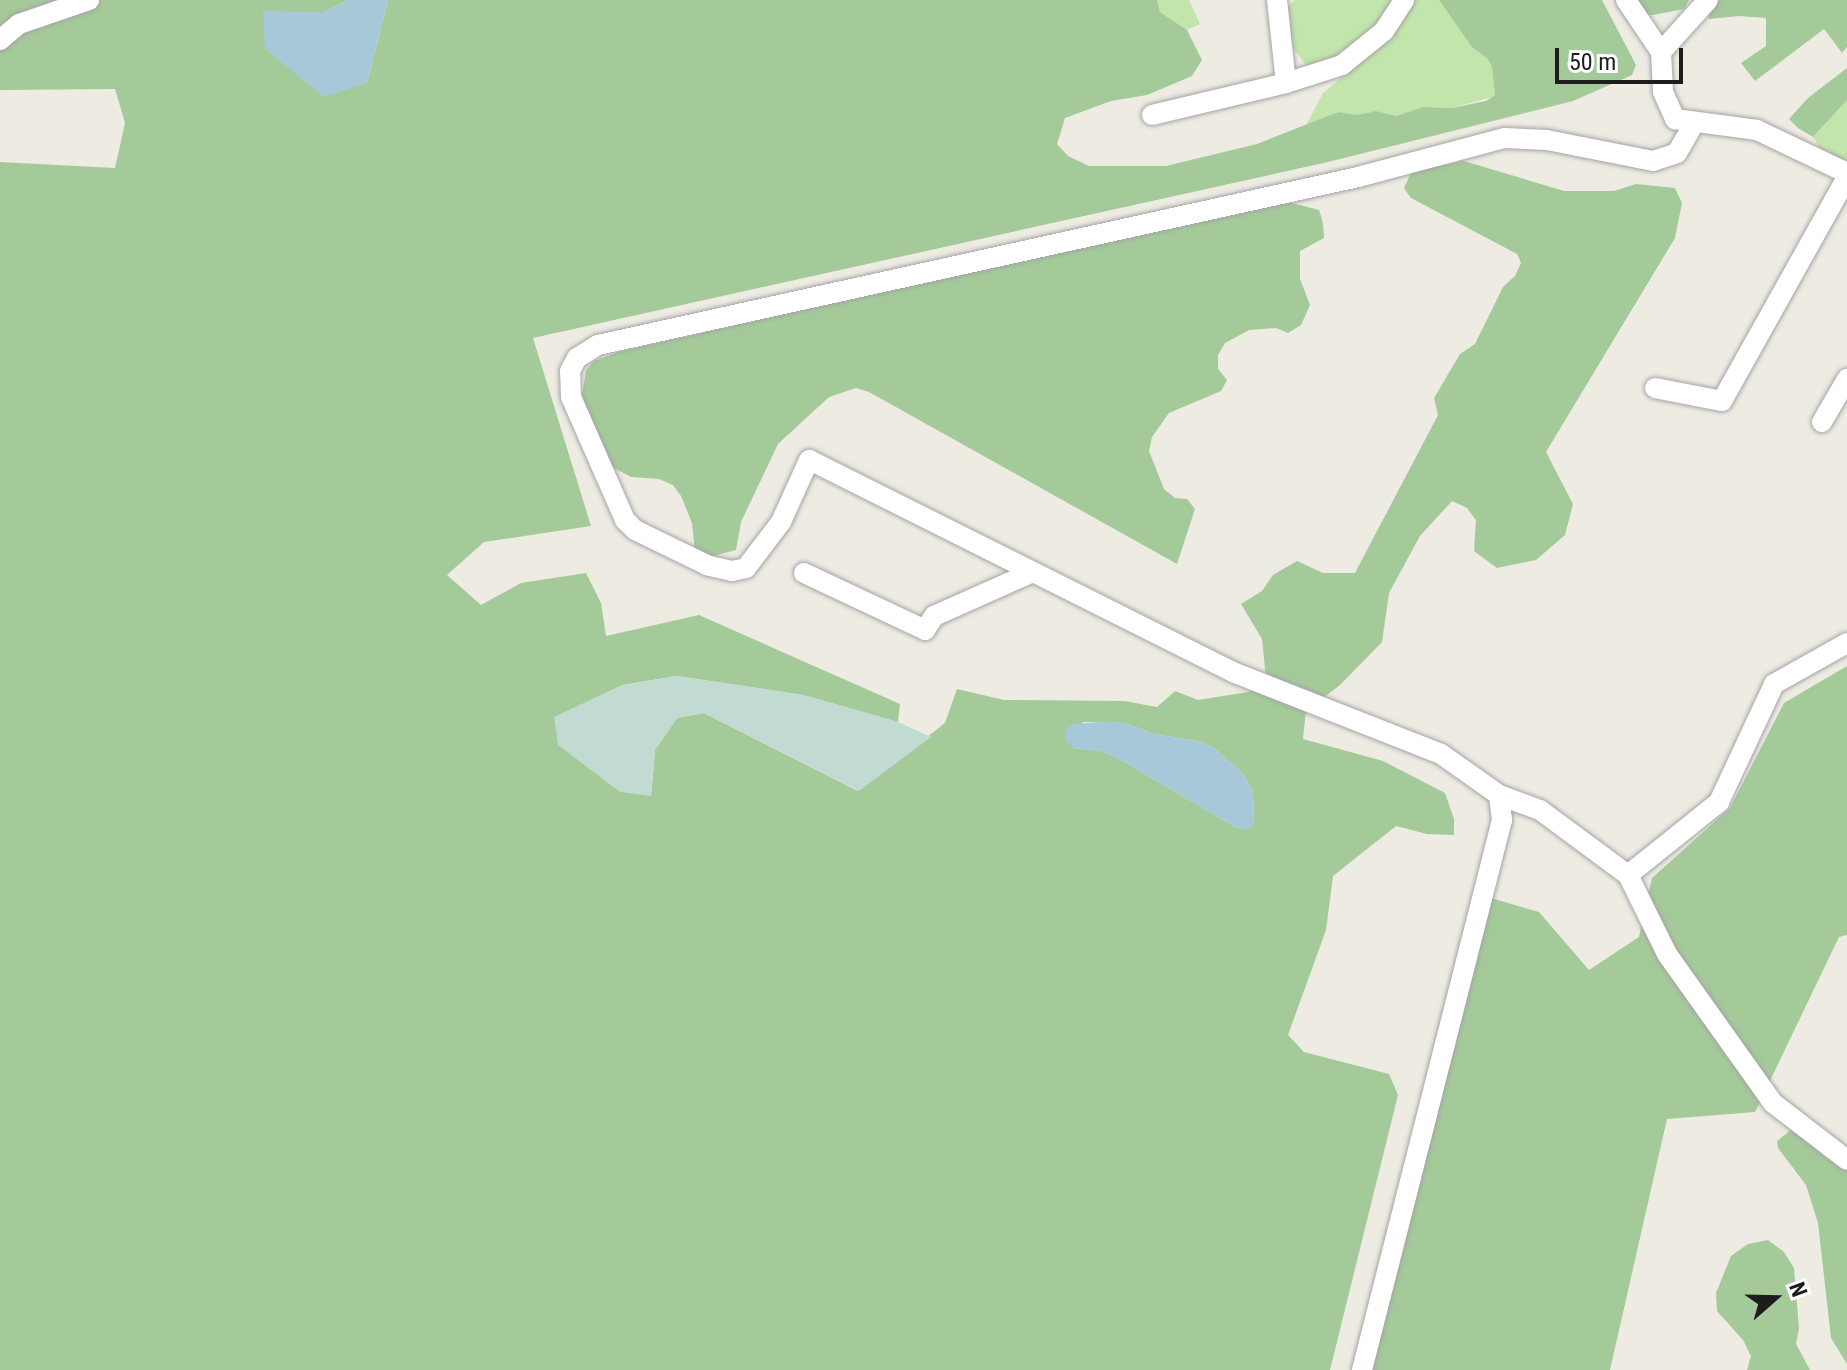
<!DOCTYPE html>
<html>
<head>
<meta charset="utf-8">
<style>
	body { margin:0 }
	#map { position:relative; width:1847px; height:1370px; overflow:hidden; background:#eeebe3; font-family:"Roboto Condensed",sans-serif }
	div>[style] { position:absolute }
	.grass>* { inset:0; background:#c2e5ac }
	.forest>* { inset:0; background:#a4ca9a }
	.wetland>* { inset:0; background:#c1dbd2 }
	.water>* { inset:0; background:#a6c8d9 }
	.roads { filter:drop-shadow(0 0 2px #a4a4a4) drop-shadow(0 0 2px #a4a4a4) }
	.minor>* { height:20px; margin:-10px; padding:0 10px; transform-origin:10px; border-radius:10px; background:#fff }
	span { translate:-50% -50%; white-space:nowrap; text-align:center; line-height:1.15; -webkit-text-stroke:7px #fff; paint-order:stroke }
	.north { position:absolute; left:1735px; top:1258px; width:80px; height:80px; -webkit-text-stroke:6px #fff; paint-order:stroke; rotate:70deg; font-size:22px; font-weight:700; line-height:32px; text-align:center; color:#1d1d1d }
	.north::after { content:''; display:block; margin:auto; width:28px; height:36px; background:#1d1d1d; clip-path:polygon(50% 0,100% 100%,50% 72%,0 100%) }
	.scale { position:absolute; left:1555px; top:48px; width:128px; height:36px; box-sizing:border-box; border:4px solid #1d1d1d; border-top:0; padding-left:10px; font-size:24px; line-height:28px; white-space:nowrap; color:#1d1d1d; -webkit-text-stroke:6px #fff; paint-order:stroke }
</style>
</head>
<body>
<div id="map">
	<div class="grass">
		<i style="clip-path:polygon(1157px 0,1189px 0,1200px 24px,1187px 30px,1160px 12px)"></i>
		<i style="clip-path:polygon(1295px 0,1398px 0,1375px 32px,1320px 68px,1306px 65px,1287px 40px,1285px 10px)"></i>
		<i style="clip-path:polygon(1411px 0,1439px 0,1480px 53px,1487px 58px,1492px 67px,1495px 96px,1452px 108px,1423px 107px,1396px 116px,1376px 111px,1357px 115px,1337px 112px,1305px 127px,1323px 93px,1355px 66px)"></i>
		<i style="clip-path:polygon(1847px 100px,1847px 164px,1820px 148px,1813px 137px)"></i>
	</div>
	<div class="forest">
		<i style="clip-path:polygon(evenodd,0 0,348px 0,325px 12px,263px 12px,367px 83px,388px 0,1157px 0,1160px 12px,1187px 30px,1202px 60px,1192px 76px,1147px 95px,1111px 101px,1065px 118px,1057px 144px,1068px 156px,1089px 166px,1166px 166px,1257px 144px,1338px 112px,1357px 115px,1376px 111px,1396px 116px,1423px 107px,1452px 108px,1486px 101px,1495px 95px,1492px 67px,1487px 58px,1472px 47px,1439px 0,1602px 0,1636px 65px,1632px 75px,1573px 101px,1328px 162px,533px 338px,591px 526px,484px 542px,447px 575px,481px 605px,521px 583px,586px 573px,601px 603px,606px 636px,699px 615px,900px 704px,898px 722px,803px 695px,677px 676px,622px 685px,651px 796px,655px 750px,677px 718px,704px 713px,858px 791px,945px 723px,957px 689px,1004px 700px,1125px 701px,1157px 707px,1175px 691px,1198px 700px,1267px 689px,1262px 639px,1241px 604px,1262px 591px,1273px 575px,1297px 561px,1323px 573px,1355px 573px,1438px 415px,1434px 398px,1460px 354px,1475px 344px,1503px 287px,1515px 276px,1521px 263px,1517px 254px,1411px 198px,1404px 188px,1412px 171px,1464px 161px,1564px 191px,1614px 191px,1636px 184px,1675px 188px,1682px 203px,1675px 238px,1546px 452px,1573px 504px,1565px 535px,1536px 560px,1497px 568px,1474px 551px,1476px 520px,1467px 508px,1452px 501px,1420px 536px,1389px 593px,1382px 642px,1340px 685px,1306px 711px,1303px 739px,1383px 761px,1445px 793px,1454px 819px,1454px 835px,1427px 834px,1396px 826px,1333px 876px,1326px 930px,1288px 1035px,1304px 1052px,1389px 1074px,1398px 1095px,1330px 1370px,0 1370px,0 162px,115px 168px,125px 123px,115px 89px,0 90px,0 0,1083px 722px,1125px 723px,1154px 734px,1202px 742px,1214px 748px,1244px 775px,1253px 793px,1254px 824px,1237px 828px,1123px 761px,1102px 751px,1073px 748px,1083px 722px)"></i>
		<i style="clip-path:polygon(1635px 0,1689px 0,1684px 9px,1653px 15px,1644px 14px)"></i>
		<i style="clip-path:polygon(1719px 0,1847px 0,1847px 47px,1842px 53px,1824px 29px,1755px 81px,1741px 63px,1766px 46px,1766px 18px,1739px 16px,1709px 19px,1708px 12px)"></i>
		<i style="clip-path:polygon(1847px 68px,1847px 100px,1813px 137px,1798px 128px,1789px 119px,1808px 98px)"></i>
		<i style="clip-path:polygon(1280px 200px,1319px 210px,1323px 223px,1324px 238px,1300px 251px,1300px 279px,1310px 305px,1301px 325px,1288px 333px,1276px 328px,1249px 330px,1225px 343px,1218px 355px,1218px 369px,1227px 380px,1221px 391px,1169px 413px,1152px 437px,1149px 451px,1164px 489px,1175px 498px,1187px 499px,1195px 509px,1177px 564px,869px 392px,856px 388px,829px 397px,778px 444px,741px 522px,736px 550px,709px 557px,695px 552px,692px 523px,681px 496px,673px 485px,659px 479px,631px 477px,606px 464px,590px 427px,582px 395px,586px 370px,594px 361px,618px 352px)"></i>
		<i style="clip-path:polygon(1847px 666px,1847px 935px,1839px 937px,1755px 1112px,1667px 1119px,1610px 1370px,1371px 1370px,1491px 898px,1539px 912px,1589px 970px,1639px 937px,1652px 878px,1730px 808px,1784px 703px)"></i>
		<i style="clip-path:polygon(1791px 1130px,1847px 1168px,1847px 1364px,1831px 1338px,1818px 1223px,1806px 1185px,1778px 1148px,1777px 1141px)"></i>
		<i style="clip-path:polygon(1768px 1240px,1784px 1252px,1794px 1268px,1799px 1328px,1796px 1344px,1810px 1370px,1747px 1370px,1751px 1356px,1743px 1340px,1717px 1311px,1716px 1293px,1731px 1256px,1748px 1244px)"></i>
	</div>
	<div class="wetland">
		<i style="clip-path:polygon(677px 676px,803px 695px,898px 722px,931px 737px,859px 791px,704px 713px,677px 718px,655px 750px,651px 796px,620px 792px,558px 745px,554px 717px,622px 685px)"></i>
	</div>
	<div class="water">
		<i style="clip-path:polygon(348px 0,388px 0,367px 83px,324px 97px,265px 49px,263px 11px,325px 12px)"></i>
		<i style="clip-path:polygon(1103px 722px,1125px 723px,1154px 734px,1202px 742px,1214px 748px,1244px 775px,1253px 793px,1254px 824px,1247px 830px,1237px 828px,1123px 761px,1101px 751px,1073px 748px,1065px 740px,1066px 729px,1074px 724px)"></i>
	</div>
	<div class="roads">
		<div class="minor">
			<i style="left:1277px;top:0;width:83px;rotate:83.8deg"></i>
			<i style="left:1286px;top:83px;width:59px;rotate:-17.8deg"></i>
			<i style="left:1342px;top:65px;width:54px;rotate:-39deg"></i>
			<i style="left:1384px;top:31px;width:37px;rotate:-57deg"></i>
			<i style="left:1626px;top:0;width:63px;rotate:56.1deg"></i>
			<i style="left:1661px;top:52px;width:40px;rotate:87.1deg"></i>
			<i style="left:1663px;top:92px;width:30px;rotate:66deg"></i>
			<i style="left:1675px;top:119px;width:83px;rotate:7.6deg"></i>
			<i style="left:1757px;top:130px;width:100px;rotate:25.5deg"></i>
			<i style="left:0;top:40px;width:25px;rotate:-40deg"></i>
			<i style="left:19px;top:24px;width:74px;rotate:-18.9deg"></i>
			<i style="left:1661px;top:52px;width:70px;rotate:-47.9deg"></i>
			<i style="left:1152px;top:115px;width:138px;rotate:-13.4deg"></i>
			<i style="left:1655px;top:388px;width:68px;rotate:11deg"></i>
			<i style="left:1722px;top:401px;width:257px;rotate:-60.8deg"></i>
			<i style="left:1822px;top:422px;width:50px;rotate:-59.8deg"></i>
			<i style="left:804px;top:573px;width:134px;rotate:25.2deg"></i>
			<i style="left:925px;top:630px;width:17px;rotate:-57deg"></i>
			<i style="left:934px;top:616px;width:108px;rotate:-24deg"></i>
			<i style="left:1499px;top:795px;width:44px;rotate:20.1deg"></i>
			<i style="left:1540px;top:810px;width:109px;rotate:36.5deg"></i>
			<i style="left:1628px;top:875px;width:117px;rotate:-38.7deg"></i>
			<i style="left:1719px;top:802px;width:130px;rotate:-65deg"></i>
			<i style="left:1774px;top:684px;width:84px;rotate:-29.3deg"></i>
			<i style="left:1628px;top:875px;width:88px;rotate:63.7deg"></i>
			<i style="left:1667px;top:954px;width:183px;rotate:54.6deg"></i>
			<i style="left:1773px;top:1103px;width:93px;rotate:37.6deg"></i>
			<i style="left:1362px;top:1370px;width:568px;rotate:-75.72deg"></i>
			<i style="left:1502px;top:820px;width:25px;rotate:-97deg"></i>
			<i style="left:1499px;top:795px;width:71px;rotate:-144.7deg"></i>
			<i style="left:1441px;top:754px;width:221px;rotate:-158.5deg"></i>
			<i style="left:1235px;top:673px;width:476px;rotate:-153.4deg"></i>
			<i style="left:809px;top:460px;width:68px;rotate:114.3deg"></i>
			<i style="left:781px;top:522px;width:58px;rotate:127.3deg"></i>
			<i style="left:746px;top:568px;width:14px;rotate:168deg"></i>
			<i style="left:732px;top:571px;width:26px;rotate:-167deg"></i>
			<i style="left:707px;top:565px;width:80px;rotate:-154.1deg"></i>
			<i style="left:635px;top:530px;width:14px;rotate:-135deg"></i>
			<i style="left:625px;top:520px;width:134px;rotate:-113.7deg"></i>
			<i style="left:571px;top:397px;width:26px;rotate:-92deg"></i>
			<i style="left:570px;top:371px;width:15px;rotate:-62deg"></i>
			<i style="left:577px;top:358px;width:25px;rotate:-32deg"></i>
			<i style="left:598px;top:345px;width:778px;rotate:-12.46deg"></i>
			<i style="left:1358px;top:177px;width:152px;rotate:-14.9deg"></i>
			<i style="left:1505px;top:138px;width:42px;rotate:2.7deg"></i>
			<i style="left:1547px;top:140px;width:108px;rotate:11.2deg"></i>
			<i style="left:1653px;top:161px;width:25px;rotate:-18deg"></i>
			<i style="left:1677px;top:153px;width:34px;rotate:-60deg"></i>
		</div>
	</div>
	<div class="north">N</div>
	<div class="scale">50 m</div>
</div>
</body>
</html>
